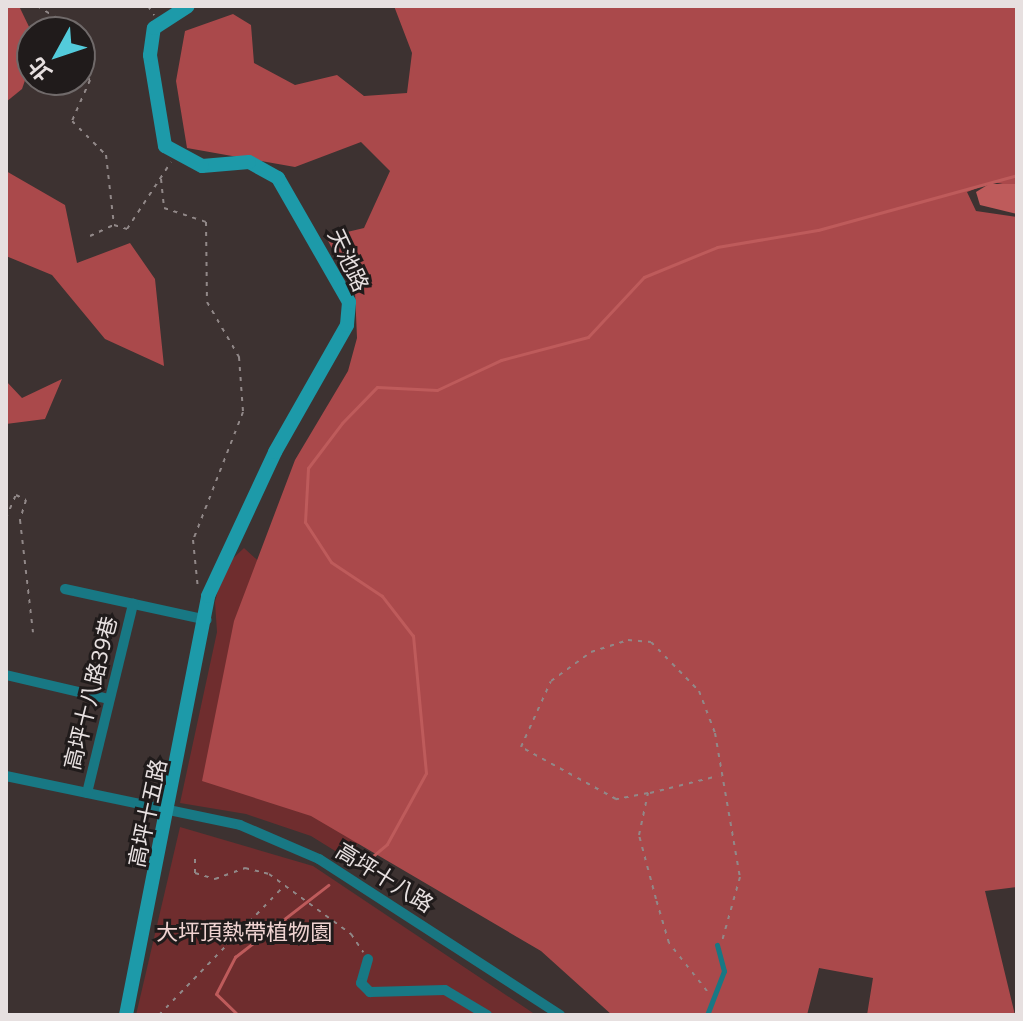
<!DOCTYPE html>
<html>
<head>
<meta charset="utf-8">
<style>
	body { margin:0 }
	#map { position:relative; width:1023px; height:1021px; overflow:hidden; background:#3d3231; font-family:"Noto Sans","Noto Sans TC",sans-serif }
	div>[style] { position:absolute }
	.green>* { inset:0; background:#6f2d2e }
	.forest>* { inset:0; background:#aa494b }
	.water>* { inset:0; background:#be5b5b }
	.stream>* { height:3px; margin:-1.5px; padding:0 1.5px; transform-origin:1.5px; border-radius:1.5px; background:#be5b5b }
	.path>* { height:2px; margin-top:-1px; transform-origin:0; background:repeating-linear-gradient(90deg,#918888 0 4px,transparent 0 10px) }
	.lane>* { height:5px; margin:-2.5px; padding:0 2.5px; transform-origin:2.5px; border-radius:2.5px; background:#187884 }
	.street>* { height:10px; margin:-5px; padding:0 5px; transform-origin:5px; border-radius:5px; background:#187884 }
	.secondary>* { height:14px; margin:-7px; padding:0 7px; transform-origin:7px; border-radius:7px; background:#1d9aa9 }
	span { translate:-50% -50%; white-space:nowrap; text-align:center; line-height:1.15; -webkit-text-stroke:6px #201b1b; paint-order:stroke }
	.street-label { font-size:22px; color:#e7e0e0 }
	.park-label { font-size:22px; color:#efd3d1 }
	.frame { position:absolute; inset:0; border:8px solid #e7e0e0; pointer-events:none }
	.north { position:absolute; left:16px; top:16px; width:80px; height:80px; box-sizing:border-box; background:#201b1b; border:2px solid #706a6a; border-radius:50%; rotate:230deg; font-size:22px; font-weight:700; line-height:32px; text-align:center; color:#e7e0e0 }
	.north::after { content:''; display:block; margin:auto; width:28px; height:36px; background:#53cbdb; clip-path:polygon(50% 0,100% 100%,50% 72%,0 100%) }
</style>
</head>
<body>
<div id="map">
	<div class="green">
		<i style="clip-path:polygon(244px 548px,288px 588px,359px 838px,353px 862px,311px 836px,246px 814px,180px 803px,217px 632px,215px 602px,224px 567px)"></i>
		<i style="clip-path:polygon(180px 827px,313px 866px,536px 1015px,136px 1015px)"></i>
	</div>
	<div class="forest">
		<i style="clip-path:polygon(6px 6px,19px 6px,32px 33px,32px 60px,22px 89px,6px 102px)"></i>
		<i style="clip-path:polygon(394px 6px,1017px 6px,1017px 187px,993px 182px,967px 192px,976px 211px,1017px 217px,1017px 887px,985px 891px,1015px 1015px,867px 1015px,873px 978px,819px 968px,807px 1015px,612px 1015px,541px 951px,311px 816px,202px 781px,234px 621px,295px 460px,348px 371px,357px 338px,355px 292px,326px 237px,364px 228px,390px 171px,361px 142px,295px 167px,187px 148px,176px 81px,185px 31px,233px 14px,251px 25px,254px 63px,295px 85px,337px 75px,364px 96px,407px 93px,412px 53px)"></i>
		<i style="clip-path:polygon(6px 171px,65px 205px,77px 263px,130px 243px,155px 279px,164px 366px,105px 339px,52px 275px,6px 256px)"></i>
		<i style="clip-path:polygon(62px 379px,45px 419px,6px 424px,6px 381px,22px 398px)"></i>
	</div>
	<div class="water">
		<i style="clip-path:polygon(989px 184px,1017px 184px,1017px 214px,980px 205px,976px 192px)"></i>
	</div>
	<div class="stream">
		<i style="left:361px;top:866px;width:34px;rotate:-40deg"></i>
		<i style="left:387px;top:844px;width:81px;rotate:-61.2deg"></i>
		<i style="left:426px;top:773px;width:138px;rotate:-95.4deg"></i>
		<i style="left:413px;top:636px;width:51px;rotate:-127.8deg"></i>
		<i style="left:382px;top:596px;width:61px;rotate:-146.3deg"></i>
		<i style="left:331px;top:562px;width:48px;rotate:-123deg"></i>
		<i style="left:305px;top:522px;width:54px;rotate:-86.8deg"></i>
		<i style="left:308px;top:468px;width:56px;rotate:-52.9deg"></i>
		<i style="left:342px;top:423px;width:50px;rotate:-45.8deg"></i>
		<i style="left:377px;top:387px;width:60px;rotate:2.9deg"></i>
		<i style="left:437px;top:390px;width:71px;rotate:-25.1deg"></i>
		<i style="left:501px;top:360px;width:90px;rotate:-14.8deg"></i>
		<i style="left:588px;top:337px;width:82px;rotate:-47deg"></i>
		<i style="left:644px;top:277px;width:79px;rotate:-22.3deg"></i>
		<i style="left:717px;top:247px;width:102px;rotate:-9.6deg"></i>
		<i style="left:818px;top:230px;width:206px;rotate:-15.4deg"></i>
		<i style="left:238px;top:1015px;width:30px;rotate:-136deg"></i>
		<i style="left:216px;top:994px;width:42px;rotate:-62.8deg"></i>
		<i style="left:235px;top:957px;width:118px;rotate:-37.7deg"></i>
	</div>
	<div class="path">
		<i style="left:37px;top:6px;width:27px;rotate:31deg"></i>
		<i style="left:60px;top:20px;width:12px;rotate:95deg"></i>
		<i style="left:148px;top:6px;width:11px;rotate:56deg"></i>
		<i style="left:80px;top:70px;width:14px;rotate:45deg"></i>
		<i style="left:90px;top:80px;width:45px;rotate:113.7deg"></i>
		<i style="left:72px;top:121px;width:48px;rotate:45deg"></i>
		<i style="left:106px;top:155px;width:70px;rotate:83.5deg"></i>
		<i style="left:161px;top:179px;width:29px;rotate:84deg"></i>
		<i style="left:164px;top:208px;width:44px;rotate:18.4deg"></i>
		<i style="left:206px;top:222px;width:80px;rotate:89.3deg"></i>
		<i style="left:207px;top:302px;width:64px;rotate:59.8deg"></i>
		<i style="left:239px;top:357px;width:55px;rotate:85.8deg"></i>
		<i style="left:243px;top:412px;width:137px;rotate:111.3deg"></i>
		<i style="left:193px;top:540px;width:49px;rotate:84.2deg"></i>
		<i style="left:90px;top:236px;width:26px;rotate:-25deg"></i>
		<i style="left:114px;top:225px;width:14px;rotate:17deg"></i>
		<i style="left:127px;top:229px;width:80px;rotate:-56.7deg"></i>
		<i style="left:6px;top:518px;width:25px;rotate:-67deg"></i>
		<i style="left:16px;top:495px;width:11px;rotate:27deg"></i>
		<i style="left:26px;top:500px;width:21px;rotate:107deg"></i>
		<i style="left:20px;top:520px;width:113px;rotate:83.4deg"></i>
		<i style="left:6px;top:520px;width:51px;rotate:90deg"></i>
		<i style="left:650px;top:793px;width:70px;rotate:-14deg"></i>
		<i style="left:195px;top:859px;width:14px;rotate:90deg"></i>
		<i style="left:195px;top:873px;width:21px;rotate:17deg"></i>
		<i style="left:215px;top:879px;width:32px;rotate:-20deg"></i>
		<i style="left:245px;top:868px;width:25px;rotate:14deg"></i>
		<i style="left:269px;top:874px;width:102px;rotate:36.2deg"></i>
		<i style="left:351px;top:934px;width:22px;rotate:56deg"></i>
		<i style="left:707px;top:991px;width:61px;rotate:-128.4deg"></i>
		<i style="left:669px;top:943px;width:46px;rotate:-106.5deg"></i>
		<i style="left:656px;top:899px;width:66px;rotate:-104.9deg"></i>
		<i style="left:639px;top:835px;width:43px;rotate:-77.9deg"></i>
		<i style="left:648px;top:793px;width:33px;rotate:169deg"></i>
		<i style="left:616px;top:799px;width:108px;rotate:-151.3deg"></i>
		<i style="left:521px;top:747px;width:72px;rotate:-65.6deg"></i>
		<i style="left:551px;top:681px;width:49px;rotate:-35.9deg"></i>
		<i style="left:591px;top:652px;width:39px;rotate:-18deg"></i>
		<i style="left:628px;top:640px;width:23px;rotate:5deg"></i>
		<i style="left:651px;top:642px;width:69px;rotate:45.6deg"></i>
		<i style="left:699px;top:691px;width:45px;rotate:69.1deg"></i>
		<i style="left:715px;top:733px;width:146px;rotate:80.2deg"></i>
		<i style="left:740px;top:877px;width:66px;rotate:105.7deg"></i>
		<i style="left:159px;top:1015px;width:177px;rotate:-45.9deg"></i>
	</div>
	<div class="lane">
		<i style="left:707px;top:1015px;width:47px;rotate:-68.9deg"></i>
		<i style="left:724px;top:971px;width:27px;rotate:-105deg"></i>
	</div>
	<div class="street">
		<i style="left:65px;top:589px;width:145px;rotate:12.3deg"></i>
		<i style="left:6px;top:675px;width:106px;rotate:13.1deg"></i>
		<i style="left:6px;top:776px;width:239px;rotate:11.8deg"></i>
		<i style="left:240px;top:825px;width:86px;rotate:23.3deg"></i>
		<i style="left:319px;top:859px;width:287px;rotate:32.9deg"></i>
		<i style="left:87px;top:793px;width:195px;rotate:-76.3deg"></i>
		<i style="left:368px;top:959px;width:25px;rotate:106deg"></i>
		<i style="left:361px;top:983px;width:13px;rotate:45deg"></i>
		<i style="left:370px;top:992px;width:75px;rotate:-1.5deg"></i>
		<i style="left:445px;top:990px;width:49px;rotate:30.8deg"></i>
	</div>
	<div class="secondary">
		<i style="left:126px;top:1015px;width:427px;rotate:-78.9deg"></i>
		<i style="left:208px;top:596px;width:159px;rotate:-65deg"></i>
		<i style="left:275px;top:452px;width:146px;rotate:-60.4deg"></i>
		<i style="left:347px;top:325px;width:23px;rotate:-85deg"></i>
		<i style="left:349px;top:302px;width:143px;rotate:-119.8deg"></i>
		<i style="left:278px;top:178px;width:33px;rotate:-151deg"></i>
		<i style="left:249px;top:162px;width:47px;rotate:175.1deg"></i>
		<i style="left:202px;top:166px;width:42px;rotate:-151.6deg"></i>
		<i style="left:165px;top:146px;width:92px;rotate:-99.4deg"></i>
		<i style="left:150px;top:55px;width:27px;rotate:-82deg"></i>
		<i style="left:154px;top:28px;width:40px;rotate:-32.9deg"></i>
	</div>
	<div class="street-label">
		<span style="left:349px;top:260px;rotate:65deg">天池路</span>
		<span style="left:90px;top:693px;rotate:-76deg">高坪十八路39巷</span>
		<span style="left:147px;top:813px;rotate:-78deg">高坪十五路</span>
		<span style="left:385px;top:877px;rotate:32deg">高坪十八路</span>
	</div>
	<div class="park-label">
		<span style="left:244px;top:932px">大坪頂熱帶植物園</span>
	</div>
	<div class="frame"></div>
	<div class="north">北</div>
</div>
</body>
</html>
